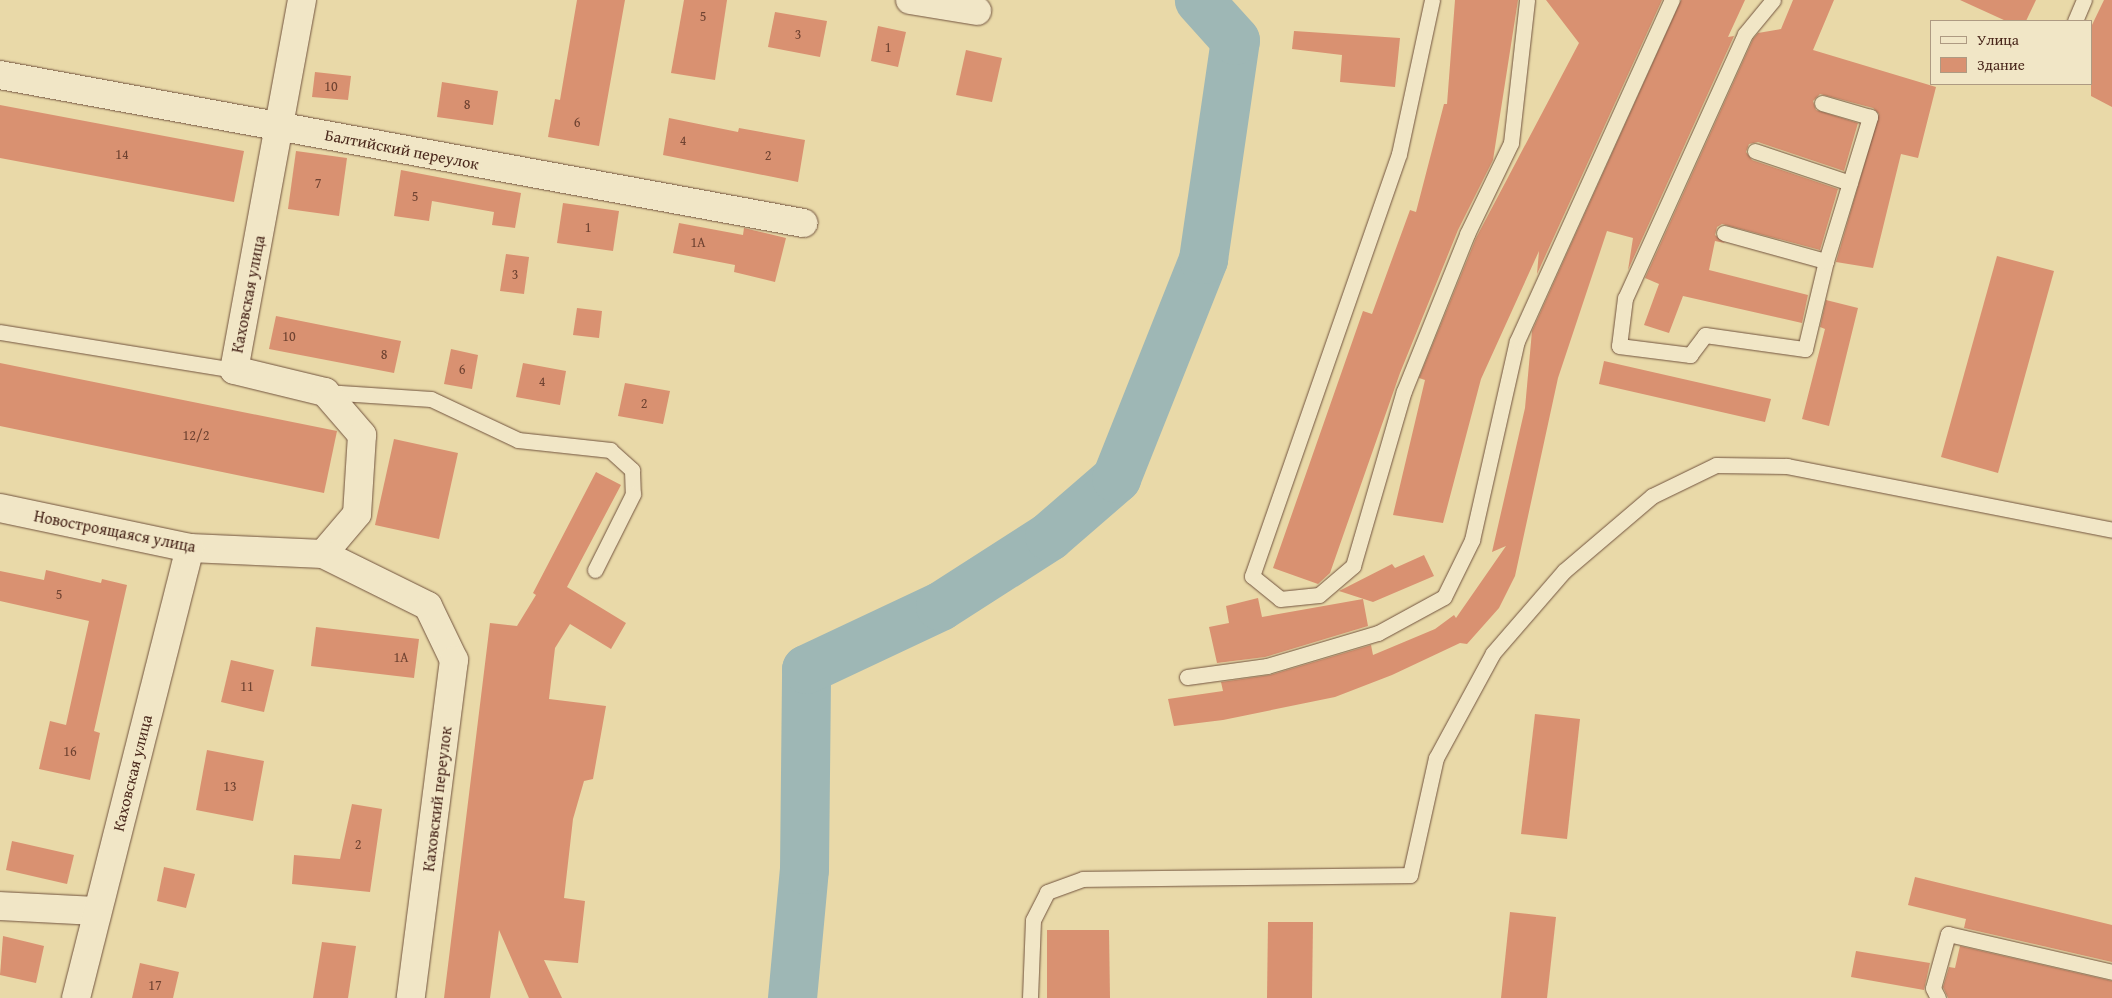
<!DOCTYPE html>
<html>
<head>
<meta charset="utf-8">
<style>
	body { margin:0 }
	#map { position:relative; width:2112px; height:998px; overflow:hidden; background:#e9d9a8; font-family:"Gentium Book Plus",serif }
	div>[style] { position:absolute }
	.river>* { height:49px; margin:-24.5px; padding:0 24.5px; transform-origin:24.5px; border-radius:24.5px; background:#9eb7b5 }
	.building>* { inset:0; background:#d99171 }
	.roads { filter:drop-shadow(0 0 1px #72543f) drop-shadow(0 0 1px #72543f) }
	.lane>* { height:15px; margin:-7.5px; padding:0 7.5px; transform-origin:7.5px; border-radius:7.5px; background:#f1e6c6 }
	.street>* { height:28px; margin:-14px; padding:0 14px; transform-origin:14px; border-radius:14px; background:#f1e6c6 }
	span { translate:-50% -50%; white-space:nowrap; text-align:center; line-height:1.15; -webkit-text-stroke:5px #f1e6c6; paint-order:stroke }
	.number-label { font-size:14px; color:#6e4231 }
	.number-label span { -webkit-text-stroke-width:0 }
	.street-label { font-size:16px; color:#4a281c }
	.legend { position:absolute; left:1930px; top:20px; width:162px; height:65px; box-sizing:border-box; background:#f1e6c6; border:1px solid #ae9a82; margin:0; padding:6px 9px; list-style:none; font-size:15px; color:#4a281c }
	.legend li { display:flex; align-items:center; gap:10px; height:25px }
	.legend b { width:25px; border:1px solid #ae9a82 }
</style>
</head>
<body>
<div id="map">
	<div class="river">
		<i style="left:792px;top:998px;width:130px;rotate:-84.7deg"></i>
		<i style="left:804px;top:869px;width:200px;rotate:-89.4deg"></i>
		<i style="left:806px;top:669px;width:148px;rotate:-25.2deg"></i>
		<i style="left:940px;top:606px;width:130px;rotate:-32.7deg"></i>
		<i style="left:1049px;top:536px;width:89px;rotate:-40.9deg"></i>
		<i style="left:1116px;top:478px;width:236px;rotate:-68.3deg"></i>
		<i style="left:1203px;top:259px;width:221px;rotate:-81.7deg"></i>
		<i style="left:1235px;top:40px;width:54px;rotate:-132deg"></i>
	</div>
	<div class="building">
		<i style="clip-path:polygon(577px 0,625px 0,599px 146px,548px 137px,555px 99px,560px 100px)"></i>
		<i style="clip-path:polygon(684px 0,727px 0,715px 80px,671px 73px)"></i>
		<i style="clip-path:polygon(1455px 0,1518px 0,1493px 160px,1458px 230px,1400px 373px,1330px 573px,1318px 584px,1273px 568px,1363px 311px,1372px 314px,1410px 210px,1416px 212px,1444px 104px,1447px 104px)"></i>
		<i style="clip-path:polygon(1546px 0,1662px 0,1537px 274px,1539px 251px,1481px 379px,1443px 523px,1393px 515px,1425px 380px,1419px 378px,1476px 238px,1579px 43px)"></i>
		<i style="clip-path:polygon(1681px 0,1745px 0,1728px 37px,1734px 36px,1628px 270px,1633px 238px,1607px 231px,1558px 378px,1515px 576px,1499px 608px,1467px 644px,1460px 643px,1392px 675px,1335px 697px,1223px 720px,1174px 726px,1168px 699px,1223px 691px,1221px 682px,1270px 675px,1371px 645px,1373px 655px,1435px 629px,1454px 615px,1456px 618px,1506px 546px,1492px 552px,1525px 408px,1532px 331px)"></i>
		<i style="clip-path:polygon(1793px 0,1834px 0,1813px 50px,1936px 87px,1918px 158px,1901px 154px,1873px 268px,1836px 262px,1879px 114px,1873px 108px,1820px 94px,1813px 101px,1816px 110px,1858px 123px,1844px 171px,1758px 142px,1749px 144px,1746px 152px,1752px 160px,1838px 189px,1820px 250px,1722px 224px,1717px 227px,1715px 235px,1725px 243px,1715px 241px,1709px 270px,1808px 295px,1802px 323px,1683px 296px,1669px 333px,1644px 325px,1659px 284px,1645px 278px,1753px 39px,1758px 33px,1781px 29px)"></i>
		<i style="clip-path:polygon(1960px 0,2036px 0,2026px 21px,2006px 21px)"></i>
		<i style="clip-path:polygon(2104px 0,2112px 0,2112px 107px,2091px 96px,2091px 27px)"></i>
		<i style="clip-path:polygon(775px 12px,827px 21px,820px 57px,768px 47px)"></i>
		<i style="clip-path:polygon(878px 26px,906px 32px,898px 67px,871px 61px)"></i>
		<i style="clip-path:polygon(1294px 31px,1400px 38px,1395px 87px,1340px 82px,1342px 55px,1292px 49px)"></i>
		<i style="clip-path:polygon(966px 50px,1002px 58px,992px 102px,956px 95px)"></i>
		<i style="clip-path:polygon(315px 72px,351px 76px,348px 100px,312px 97px)"></i>
		<i style="clip-path:polygon(442px 82px,498px 91px,493px 125px,437px 117px)"></i>
		<i style="clip-path:polygon(0 105px,244px 151px,234px 202px,0 158px)"></i>
		<i style="clip-path:polygon(669px 118px,738px 132px,739px 128px,805px 140px,798px 182px,663px 155px)"></i>
		<i style="clip-path:polygon(296px 151px,347px 158px,339px 216px,288px 209px)"></i>
		<i style="clip-path:polygon(401px 170px,521px 193px,515px 228px,492px 225px,494px 212px,432px 201px,429px 221px,394px 216px)"></i>
		<i style="clip-path:polygon(563px 203px,619px 211px,613px 251px,557px 243px)"></i>
		<i style="clip-path:polygon(679px 223px,743px 235px,744px 228px,786px 238px,775px 282px,734px 272px,735px 265px,673px 253px)"></i>
		<i style="clip-path:polygon(506px 254px,529px 257px,524px 294px,500px 291px)"></i>
		<i style="clip-path:polygon(1997px 256px,2054px 271px,1998px 473px,1941px 457px)"></i>
		<i style="clip-path:polygon(1826px 300px,1858px 308px,1829px 426px,1802px 419px,1825px 329px,1820px 327px)"></i>
		<i style="clip-path:polygon(577px 308px,602px 311px,599px 338px,573px 335px)"></i>
		<i style="clip-path:polygon(276px 316px,401px 341px,394px 373px,269px 349px)"></i>
		<i style="clip-path:polygon(451px 349px,478px 355px,472px 389px,444px 384px)"></i>
		<i style="clip-path:polygon(1604px 361px,1771px 399px,1765px 422px,1599px 384px)"></i>
		<i style="clip-path:polygon(0 363px,337px 431px,324px 493px,0 426px)"></i>
		<i style="clip-path:polygon(523px 363px,566px 371px,560px 405px,516px 397px)"></i>
		<i style="clip-path:polygon(625px 383px,670px 391px,663px 424px,618px 416px)"></i>
		<i style="clip-path:polygon(394px 439px,458px 453px,439px 539px,375px 525px)"></i>
		<i style="clip-path:polygon(596px 472px,621px 485px,567px 587px,626px 623px,611px 649px,570px 624px,555px 648px,549px 699px,606px 706px,593px 779px,584px 781px,573px 819px,564px 898px,585px 901px,578px 963px,544px 960px,562px 998px,529px 998px,499px 930px,490px 998px,444px 998px,490px 623px,517px 626px,536px 595px,533px 593px)"></i>
		<i style="clip-path:polygon(1424px 555px,1434px 576px,1373px 602px,1339px 591px,1392px 564px,1395px 568px)"></i>
		<i style="clip-path:polygon(46px 570px,101px 583px,102px 579px,127px 585px,94px 731px,100px 733px,90px 780px,39px 769px,50px 721px,66px 725px,89px 621px,0 601px,0 571px,44px 580px)"></i>
		<i style="clip-path:polygon(1258px 598px,1262px 617px,1363px 599px,1368px 626px,1265px 657px,1217px 663px,1209px 627px,1229px 623px,1226px 606px)"></i>
		<i style="clip-path:polygon(316px 627px,419px 639px,414px 678px,311px 666px)"></i>
		<i style="clip-path:polygon(231px 660px,274px 670px,264px 712px,221px 702px)"></i>
		<i style="clip-path:polygon(1535px 714px,1580px 719px,1567px 839px,1521px 834px)"></i>
		<i style="clip-path:polygon(207px 750px,264px 761px,253px 821px,196px 810px)"></i>
		<i style="clip-path:polygon(352px 804px,382px 809px,370px 892px,292px 884px,294px 855px,340px 859px)"></i>
		<i style="clip-path:polygon(12px 841px,74px 855px,67px 884px,6px 870px)"></i>
		<i style="clip-path:polygon(164px 867px,195px 874px,186px 908px,157px 901px)"></i>
		<i style="clip-path:polygon(1915px 877px,2112px 925px,2112px 962px,1964px 928px,1966px 919px,1908px 905px)"></i>
		<i style="clip-path:polygon(1510px 912px,1556px 917px,1547px 998px,1501px 998px)"></i>
		<i style="clip-path:polygon(1268px 922px,1313px 922px,1312px 998px,1267px 998px)"></i>
		<i style="clip-path:polygon(1047px 930px,1109px 930px,1110px 998px,1047px 998px)"></i>
		<i style="clip-path:polygon(3px 936px,44px 946px,36px 983px,0 975px)"></i>
		<i style="clip-path:polygon(322px 942px,356px 946px,348px 998px,313px 998px)"></i>
		<i style="clip-path:polygon(1960px 946px,2112px 981px,2112px 998px,1948px 998px,1943px 987px,1949px 967px,1955px 968px)"></i>
		<i style="clip-path:polygon(1856px 951px,1930px 963px,1924px 990px,1851px 977px)"></i>
		<i style="clip-path:polygon(140px 963px,179px 972px,173px 998px,132px 998px)"></i>
	</div>
	<div class="roads">
		<div class="lane">
			<i style="left:1432px;top:0;width:157px;rotate:102.1deg"></i>
			<i style="left:1399px;top:154px;width:447px;rotate:109.2deg"></i>
			<i style="left:1252px;top:576px;width:36px;rotate:39deg"></i>
			<i style="left:1280px;top:599px;width:39px;rotate:-6deg"></i>
			<i style="left:1319px;top:595px;width:45px;rotate:-40.5deg"></i>
			<i style="left:1353px;top:566px;width:182px;rotate:-73.8deg"></i>
			<i style="left:1404px;top:391px;width:169px;rotate:-68.1deg"></i>
			<i style="left:1467px;top:234px;width:101px;rotate:-64.2deg"></i>
			<i style="left:1511px;top:143px;width:144px;rotate:-83.6deg"></i>
			<i style="left:1773px;top:0;width:44px;rotate:129.5deg"></i>
			<i style="left:1745px;top:34px;width:290px;rotate:114.4deg"></i>
			<i style="left:1625px;top:298px;width:48px;rotate:97.1deg"></i>
			<i style="left:1619px;top:346px;width:72px;rotate:7.2deg"></i>
			<i style="left:1690px;top:355px;width:25px;rotate:-53deg"></i>
			<i style="left:1705px;top:335px;width:101px;rotate:8deg"></i>
			<i style="left:1805px;top:349px;width:90px;rotate:-76.6deg"></i>
			<i style="left:1826px;top:261px;width:151px;rotate:-73deg"></i>
			<i style="left:1870px;top:117px;width:50px;rotate:-163.7deg"></i>
			<i style="left:2075px;top:21px;width:23px;rotate:-67deg"></i>
			<i style="left:1755px;top:151px;width:100px;rotate:18.6deg"></i>
			<i style="left:1724px;top:233px;width:106px;rotate:15.4deg"></i>
			<i style="left:0;top:332px;width:237px;rotate:9.2deg"></i>
			<i style="left:325px;top:392px;width:106px;rotate:3.8deg"></i>
			<i style="left:431px;top:399px;width:96px;rotate:25.2deg"></i>
			<i style="left:518px;top:440px;width:93px;rotate:6.2deg"></i>
			<i style="left:610px;top:450px;width:30px;rotate:42deg"></i>
			<i style="left:632px;top:470px;width:24px;rotate:88deg"></i>
			<i style="left:633px;top:494px;width:85px;rotate:116.6deg"></i>
			<i style="left:1187px;top:677px;width:81px;rotate:-7.8deg"></i>
			<i style="left:1267px;top:666px;width:116px;rotate:-16.6deg"></i>
			<i style="left:1378px;top:633px;width:75px;rotate:-28.6deg"></i>
			<i style="left:1444px;top:597px;width:64px;rotate:-63.8deg"></i>
			<i style="left:1472px;top:540px;width:204px;rotate:-77.3deg"></i>
			<i style="left:1517px;top:341px;width:375px;rotate:-65.6deg"></i>
			<i style="left:1030px;top:998px;width:78px;rotate:-87.8deg"></i>
			<i style="left:1033px;top:920px;width:31px;rotate:-63deg"></i>
			<i style="left:1047px;top:892px;width:38px;rotate:-20deg"></i>
			<i style="left:1083px;top:879px;width:327px;rotate:-0.7deg"></i>
			<i style="left:1410px;top:875px;width:120px;rotate:-77.5deg"></i>
			<i style="left:1436px;top:758px;width:119px;rotate:-61.5deg"></i>
			<i style="left:1493px;top:653px;width:108px;rotate:-49.1deg"></i>
			<i style="left:1564px;top:571px;width:116px;rotate:-40.4deg"></i>
			<i style="left:1652px;top:496px;width:71px;rotate:-25.8deg"></i>
			<i style="left:1716px;top:465px;width:71px;rotate:0.8deg"></i>
			<i style="left:1787px;top:466px;width:331px;rotate:11.1deg"></i>
			<i style="left:1938px;top:998px;width:11px;rotate:-117deg"></i>
			<i style="left:1933px;top:988px;width:56px;rotate:-74.5deg"></i>
			<i style="left:1948px;top:934px;width:168px;rotate:13deg"></i>
		</div>
		<div class="street">
			<i style="left:302px;top:0;width:376px;rotate:100.4deg"></i>
			<i style="left:234px;top:370px;width:94px;rotate:13.6deg"></i>
			<i style="left:325px;top:392px;width:57px;rotate:49.3deg"></i>
			<i style="left:362px;top:435px;width:79px;rotate:93.6deg"></i>
			<i style="left:357px;top:514px;width:52px;rotate:130.4deg"></i>
			<i style="left:910px;top:0;width:68px;rotate:9.3deg"></i>
			<i style="left:0;top:75px;width:817px;rotate:10.44deg"></i>
			<i style="left:0;top:508px;width:194px;rotate:11.9deg"></i>
			<i style="left:190px;top:548px;width:133px;rotate:2.6deg"></i>
			<i style="left:323px;top:554px;width:117px;rotate:26.3deg"></i>
			<i style="left:428px;top:606px;width:60px;rotate:64.3deg"></i>
			<i style="left:454px;top:660px;width:341px;rotate:97.3deg"></i>
			<i style="left:0;top:906px;width:97px;rotate:3deg"></i>
			<i style="left:76px;top:998px;width:464px;rotate:-75.8deg"></i>
		</div>
	</div>
	<div class="number-label">
		<span style="left:703px;top:16px">5</span>
		<span style="left:798px;top:34px">3</span>
		<span style="left:888px;top:47px">1</span>
		<span style="left:331px;top:86px">10</span>
		<span style="left:467px;top:104px">8</span>
		<span style="left:577px;top:122px">6</span>
		<span style="left:683px;top:140px">4</span>
		<span style="left:122px;top:154px">14</span>
		<span style="left:768px;top:155px">2</span>
		<span style="left:318px;top:183px">7</span>
		<span style="left:415px;top:196px">5</span>
		<span style="left:588px;top:227px">1</span>
		<span style="left:698px;top:242px">1А</span>
		<span style="left:515px;top:274px">3</span>
		<span style="left:289px;top:336px">10</span>
		<span style="left:384px;top:354px">8</span>
		<span style="left:462px;top:369px">6</span>
		<span style="left:542px;top:381px">4</span>
		<span style="left:644px;top:403px">2</span>
		<span style="left:196px;top:435px">12/2</span>
		<span style="left:59px;top:594px">5</span>
		<span style="left:401px;top:657px">1А</span>
		<span style="left:247px;top:686px">11</span>
		<span style="left:70px;top:751px">16</span>
		<span style="left:230px;top:786px">13</span>
		<span style="left:358px;top:844px">2</span>
		<span style="left:155px;top:985px">17</span>
	</div>
	<div class="street-label">
		<span style="left:402px;top:149px;rotate:11deg">Балтийский переулок</span>
		<span style="left:248px;top:294px;rotate:-79deg">Каховская улица</span>
		<span style="left:115px;top:531px;rotate:11deg">Новостроящаяся улица</span>
		<span style="left:132px;top:773px;rotate:-76deg">Каховская улица</span>
		<span style="left:437px;top:799px;rotate:-83deg">Каховский переулок</span>
	</div>
	<ul class="legend">
	<li><b style="height:6px;background:#f1e6c6"></b>Улица</li>
	<li><b style="height:14px;background:#d99171"></b>Здание</li>
	</ul>
</div>
</body>
</html>
